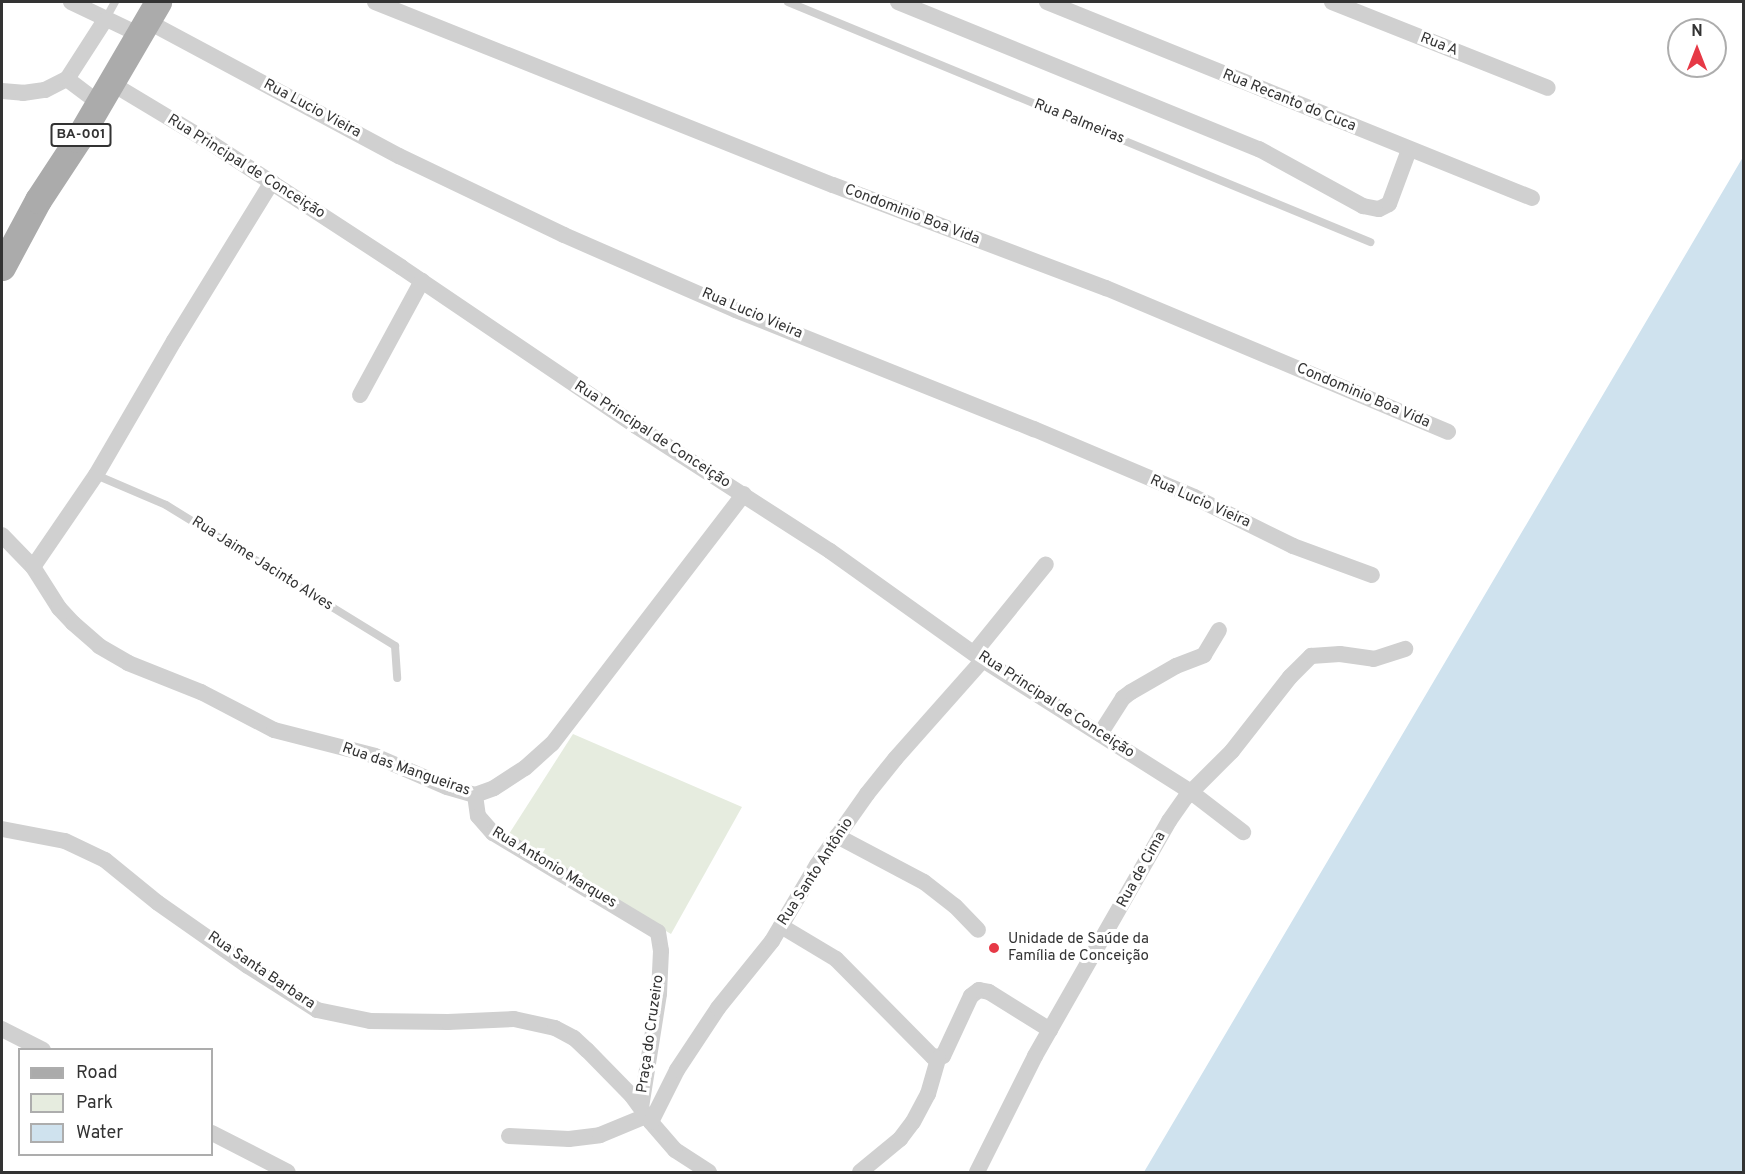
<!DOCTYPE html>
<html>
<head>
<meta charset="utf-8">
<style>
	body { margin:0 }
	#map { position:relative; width:1745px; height:1174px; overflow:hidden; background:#fff; font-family:Overpass,sans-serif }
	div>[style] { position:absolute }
	.green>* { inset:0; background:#e6ecdf }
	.water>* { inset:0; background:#cfe2ee }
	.lane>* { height:8px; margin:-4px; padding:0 4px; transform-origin:4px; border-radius:4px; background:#d0d0d0 }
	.street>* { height:16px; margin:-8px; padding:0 8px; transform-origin:8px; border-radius:8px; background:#d0d0d0 }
	.primary>* { height:27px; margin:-13.5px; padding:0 13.5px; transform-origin:13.5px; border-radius:13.5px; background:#ababab }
	.dots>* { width:16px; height:16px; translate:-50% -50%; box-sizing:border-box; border:3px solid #fff; border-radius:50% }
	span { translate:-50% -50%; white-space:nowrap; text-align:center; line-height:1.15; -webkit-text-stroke:6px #fff; paint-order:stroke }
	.shield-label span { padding:2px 4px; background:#fff; border:2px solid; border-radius:4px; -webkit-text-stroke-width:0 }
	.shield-label { font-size:14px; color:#333; font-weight:700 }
	.street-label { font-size:15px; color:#333 }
	.poi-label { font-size:15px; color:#333 }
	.left { translate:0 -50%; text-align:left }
	.frame { position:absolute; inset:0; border:3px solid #333; pointer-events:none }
	.legend { position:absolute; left:18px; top:1048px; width:195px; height:108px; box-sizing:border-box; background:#fff; border:2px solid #adadad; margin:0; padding:8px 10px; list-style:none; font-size:18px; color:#333 }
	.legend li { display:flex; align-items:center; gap:12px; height:30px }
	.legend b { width:30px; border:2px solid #adadad }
	.north { position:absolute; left:1667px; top:18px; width:60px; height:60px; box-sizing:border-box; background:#fff; border:2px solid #adadad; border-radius:50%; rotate:0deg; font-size:16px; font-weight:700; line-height:24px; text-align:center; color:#333 }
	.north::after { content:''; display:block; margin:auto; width:21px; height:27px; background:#e63946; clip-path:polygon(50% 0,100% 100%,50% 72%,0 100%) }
</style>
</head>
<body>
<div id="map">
	<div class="green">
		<i style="clip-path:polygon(573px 734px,742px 807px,671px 934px,507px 837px)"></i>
	</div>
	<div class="water">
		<i style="clip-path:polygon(1743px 157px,1743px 1172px,1144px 1172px,1627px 354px)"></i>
	</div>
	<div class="lane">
		<i style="left:788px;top:2px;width:630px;rotate:22.41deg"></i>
		<i style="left:105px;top:20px;width:21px;rotate:-61deg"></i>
		<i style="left:96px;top:475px;width:76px;rotate:23.2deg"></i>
		<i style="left:166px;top:505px;width:269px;rotate:31.6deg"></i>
		<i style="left:395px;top:646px;width:32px;rotate:86deg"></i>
	</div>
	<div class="street">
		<i style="left:71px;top:2px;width:74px;rotate:25.5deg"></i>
		<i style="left:375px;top:2px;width:493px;rotate:21.8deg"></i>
		<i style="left:833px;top:185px;width:292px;rotate:20.7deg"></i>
		<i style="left:1106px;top:288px;width:371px;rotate:22.8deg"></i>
		<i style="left:898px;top:2px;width:390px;rotate:22.2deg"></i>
		<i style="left:1259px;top:149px;width:119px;rotate:28.7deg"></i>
		<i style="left:1363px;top:206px;width:16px;rotate:11deg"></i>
		<i style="left:1379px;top:209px;width:11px;rotate:-27deg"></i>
		<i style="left:1389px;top:204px;width:58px;rotate:-69.7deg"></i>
		<i style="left:1047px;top:2px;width:523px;rotate:22deg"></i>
		<i style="left:1332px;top:2px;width:232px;rotate:21.7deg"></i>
		<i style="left:147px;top:21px;width:286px;rotate:28.2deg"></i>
		<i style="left:399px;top:156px;width:183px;rotate:25.6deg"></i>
		<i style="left:564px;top:235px;width:188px;rotate:23.6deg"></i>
		<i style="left:736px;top:310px;width:321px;rotate:21.8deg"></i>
		<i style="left:1034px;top:429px;width:174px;rotate:23deg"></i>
		<i style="left:1194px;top:497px;width:110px;rotate:26.3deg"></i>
		<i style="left:1293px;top:546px;width:84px;rotate:20.2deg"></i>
		<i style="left:67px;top:79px;width:70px;rotate:-57.2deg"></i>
		<i style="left:111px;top:83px;width:117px;rotate:31deg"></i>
		<i style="left:211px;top:143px;width:227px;rotate:33.1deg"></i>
		<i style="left:401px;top:267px;width:284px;rotate:34.1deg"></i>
		<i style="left:636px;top:426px;width:231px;rotate:32.8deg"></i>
		<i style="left:830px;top:551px;width:188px;rotate:35.5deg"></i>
		<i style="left:983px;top:660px;width:246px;rotate:32.4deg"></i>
		<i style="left:1191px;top:792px;width:66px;rotate:37.6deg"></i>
		<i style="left:2px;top:91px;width:21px;rotate:5deg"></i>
		<i style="left:23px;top:93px;width:22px;rotate:-8deg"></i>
		<i style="left:45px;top:90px;width:25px;rotate:-27deg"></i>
		<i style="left:67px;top:79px;width:40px;rotate:37deg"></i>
		<i style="left:360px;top:395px;width:130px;rotate:-61.5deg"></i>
		<i style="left:2px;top:535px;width:45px;rotate:45.9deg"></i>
		<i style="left:33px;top:567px;width:49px;rotate:57.6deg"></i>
		<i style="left:59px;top:608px;width:21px;rotate:47deg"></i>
		<i style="left:73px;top:623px;width:35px;rotate:41deg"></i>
		<i style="left:99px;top:646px;width:34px;rotate:30deg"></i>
		<i style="left:128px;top:663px;width:79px;rotate:21.7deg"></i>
		<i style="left:201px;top:692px;width:82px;rotate:27.5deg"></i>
		<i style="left:274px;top:730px;width:104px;rotate:14.4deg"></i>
		<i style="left:375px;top:756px;width:78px;rotate:23.3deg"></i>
		<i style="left:447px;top:787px;width:29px;rotate:16deg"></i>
		<i style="left:475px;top:795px;width:20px;rotate:-20deg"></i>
		<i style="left:494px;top:788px;width:37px;rotate:-33deg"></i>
		<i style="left:525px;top:768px;width:36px;rotate:-42deg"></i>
		<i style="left:552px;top:744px;width:315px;rotate:-52.5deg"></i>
		<i style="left:33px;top:567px;width:112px;rotate:-55.6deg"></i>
		<i style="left:96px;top:475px;width:155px;rotate:-59.8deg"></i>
		<i style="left:174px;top:341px;width:187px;rotate:-58.4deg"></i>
		<i style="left:974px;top:653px;width:114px;rotate:-51deg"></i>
		<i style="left:1100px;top:734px;width:43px;rotate:-57.4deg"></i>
		<i style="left:1123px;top:698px;width:10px;rotate:-37deg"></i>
		<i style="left:1131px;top:692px;width:52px;rotate:-30deg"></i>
		<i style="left:1176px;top:666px;width:30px;rotate:-21deg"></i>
		<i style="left:1204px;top:655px;width:29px;rotate:-59deg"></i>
		<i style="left:475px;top:795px;width:21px;rotate:82deg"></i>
		<i style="left:478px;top:816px;width:23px;rotate:49deg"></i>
		<i style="left:493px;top:833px;width:192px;rotate:31deg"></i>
		<i style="left:658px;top:932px;width:19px;rotate:81deg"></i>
		<i style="left:661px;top:951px;width:43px;rotate:92.7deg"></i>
		<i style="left:659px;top:994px;width:115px;rotate:99deg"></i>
		<i style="left:2px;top:829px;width:64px;rotate:10.8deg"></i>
		<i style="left:65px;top:841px;width:44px;rotate:25.4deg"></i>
		<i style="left:105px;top:860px;width:68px;rotate:39.1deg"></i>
		<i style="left:158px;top:903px;width:110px;rotate:35deg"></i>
		<i style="left:248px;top:966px;width:82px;rotate:32.5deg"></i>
		<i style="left:317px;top:1010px;width:54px;rotate:11.7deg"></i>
		<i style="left:370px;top:1021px;width:78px;rotate:0.7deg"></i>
		<i style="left:448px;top:1022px;width:66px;rotate:-2.6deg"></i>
		<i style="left:514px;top:1019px;width:42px;rotate:12.4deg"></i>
		<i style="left:555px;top:1028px;width:21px;rotate:28deg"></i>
		<i style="left:574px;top:1038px;width:18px;rotate:43deg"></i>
		<i style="left:587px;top:1050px;width:64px;rotate:45.6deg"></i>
		<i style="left:632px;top:1096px;width:32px;rotate:54deg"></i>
		<i style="left:837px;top:836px;width:98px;rotate:27.9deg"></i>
		<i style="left:924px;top:882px;width:39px;rotate:38deg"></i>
		<i style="left:955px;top:906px;width:33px;rotate:46deg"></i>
		<i style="left:781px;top:926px;width:64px;rotate:31deg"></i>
		<i style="left:836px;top:959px;width:138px;rotate:45.3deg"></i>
		<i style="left:933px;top:1057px;width:10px;rotate:-6deg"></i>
		<i style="left:943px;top:1056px;width:66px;rotate:-65deg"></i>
		<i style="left:971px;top:996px;width:10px;rotate:-37deg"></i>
		<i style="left:979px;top:990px;width:10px;rotate:11deg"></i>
		<i style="left:989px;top:992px;width:72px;rotate:31.9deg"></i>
		<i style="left:2px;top:1029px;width:46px;rotate:27.1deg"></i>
		<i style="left:212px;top:1133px;width:85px;rotate:27.2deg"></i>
		<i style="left:509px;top:1136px;width:60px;rotate:2.9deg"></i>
		<i style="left:569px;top:1139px;width:31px;rotate:-7deg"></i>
		<i style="left:600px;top:1135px;width:50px;rotate:-22.4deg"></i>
		<i style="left:709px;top:1172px;width:40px;rotate:-147.1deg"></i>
		<i style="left:675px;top:1150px;width:37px;rotate:-131deg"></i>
		<i style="left:651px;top:1122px;width:58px;rotate:-63.4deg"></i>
		<i style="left:677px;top:1070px;width:74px;rotate:-56.5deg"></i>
		<i style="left:718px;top:1008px;width:86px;rotate:-51.1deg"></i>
		<i style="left:772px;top:941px;width:88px;rotate:-59.4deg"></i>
		<i style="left:817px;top:865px;width:87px;rotate:-54.8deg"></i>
		<i style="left:867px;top:794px;width:45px;rotate:-51.3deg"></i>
		<i style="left:895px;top:759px;width:132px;rotate:-48.4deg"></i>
		<i style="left:860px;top:1172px;width:52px;rotate:-39.5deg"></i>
		<i style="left:900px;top:1139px;width:21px;rotate:-53deg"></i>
		<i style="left:913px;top:1122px;width:32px;rotate:-62deg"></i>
		<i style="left:928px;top:1094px;width:37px;rotate:-74deg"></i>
		<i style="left:977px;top:1172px;width:130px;rotate:-63.4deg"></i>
		<i style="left:1035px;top:1056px;width:271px;rotate:-60.3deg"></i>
		<i style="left:1169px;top:821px;width:29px;rotate:-55deg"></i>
		<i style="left:1186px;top:797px;width:65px;rotate:-45deg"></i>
		<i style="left:1232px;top:751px;width:94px;rotate:-51.9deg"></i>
		<i style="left:1290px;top:677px;width:30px;rotate:-45deg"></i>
		<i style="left:1311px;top:656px;width:29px;rotate:-4deg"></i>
		<i style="left:1340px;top:654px;width:34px;rotate:8deg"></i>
		<i style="left:1374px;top:659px;width:33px;rotate:-18deg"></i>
	</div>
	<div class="primary">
		<i style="left:2px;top:267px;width:76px;rotate:-61.8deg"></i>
		<i style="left:38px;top:200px;width:73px;rotate:-56.7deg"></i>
		<i style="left:78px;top:139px;width:159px;rotate:-59.7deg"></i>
	</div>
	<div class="dots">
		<i style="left:994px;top:948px;background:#e63946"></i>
	</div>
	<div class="shield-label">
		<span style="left:81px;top:135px">BA-001</span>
	</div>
	<div class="street-label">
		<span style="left:1439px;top:45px;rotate:21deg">Rua A</span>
		<span style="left:1289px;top:101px;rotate:22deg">Rua Recanto do Cuca</span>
		<span style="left:312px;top:109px;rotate:28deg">Rua Lucio Vieira</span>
		<span style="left:1079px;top:122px;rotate:22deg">Rua Palmeiras</span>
		<span style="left:246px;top:167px;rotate:32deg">Rua Principal de Conceição</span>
		<span style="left:912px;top:215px;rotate:21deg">Condominio Boa Vida</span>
		<span style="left:752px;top:314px;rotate:23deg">Rua Lucio Vieira</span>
		<span style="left:1363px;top:396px;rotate:23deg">Condominio Boa Vida</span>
		<span style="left:652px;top:435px;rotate:33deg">Rua Principal de Conceição</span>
		<span style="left:1200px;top:502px;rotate:24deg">Rua Lucio Vieira</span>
		<span style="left:262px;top:564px;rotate:32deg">Rua Jaime Jacinto Alves</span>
		<span style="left:1056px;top:705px;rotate:33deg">Rua Principal de Conceição</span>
		<span style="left:406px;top:770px;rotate:19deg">Rua das Mangueiras</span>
		<span style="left:554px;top:868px;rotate:31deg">Rua Antonio Marques</span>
		<span style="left:1142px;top:870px;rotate:-61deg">Rua de Cima</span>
		<span style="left:816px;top:872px;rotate:-57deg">Rua Santo Antônio</span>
		<span style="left:261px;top:971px;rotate:34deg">Rua Santa Barbara</span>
		<span style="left:651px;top:1034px;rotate:-82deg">Praça do Cruzeiro</span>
	</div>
	<div class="poi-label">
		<span class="left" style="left:1008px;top:948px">Unidade de Saúde da<br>Família de Conceição</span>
	</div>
	<div class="frame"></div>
	<ul class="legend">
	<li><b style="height:8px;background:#ababab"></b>Road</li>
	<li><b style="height:16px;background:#e6ecdf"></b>Park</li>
	<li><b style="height:16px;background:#cfe2ee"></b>Water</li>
	</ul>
	<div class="north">N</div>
</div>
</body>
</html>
